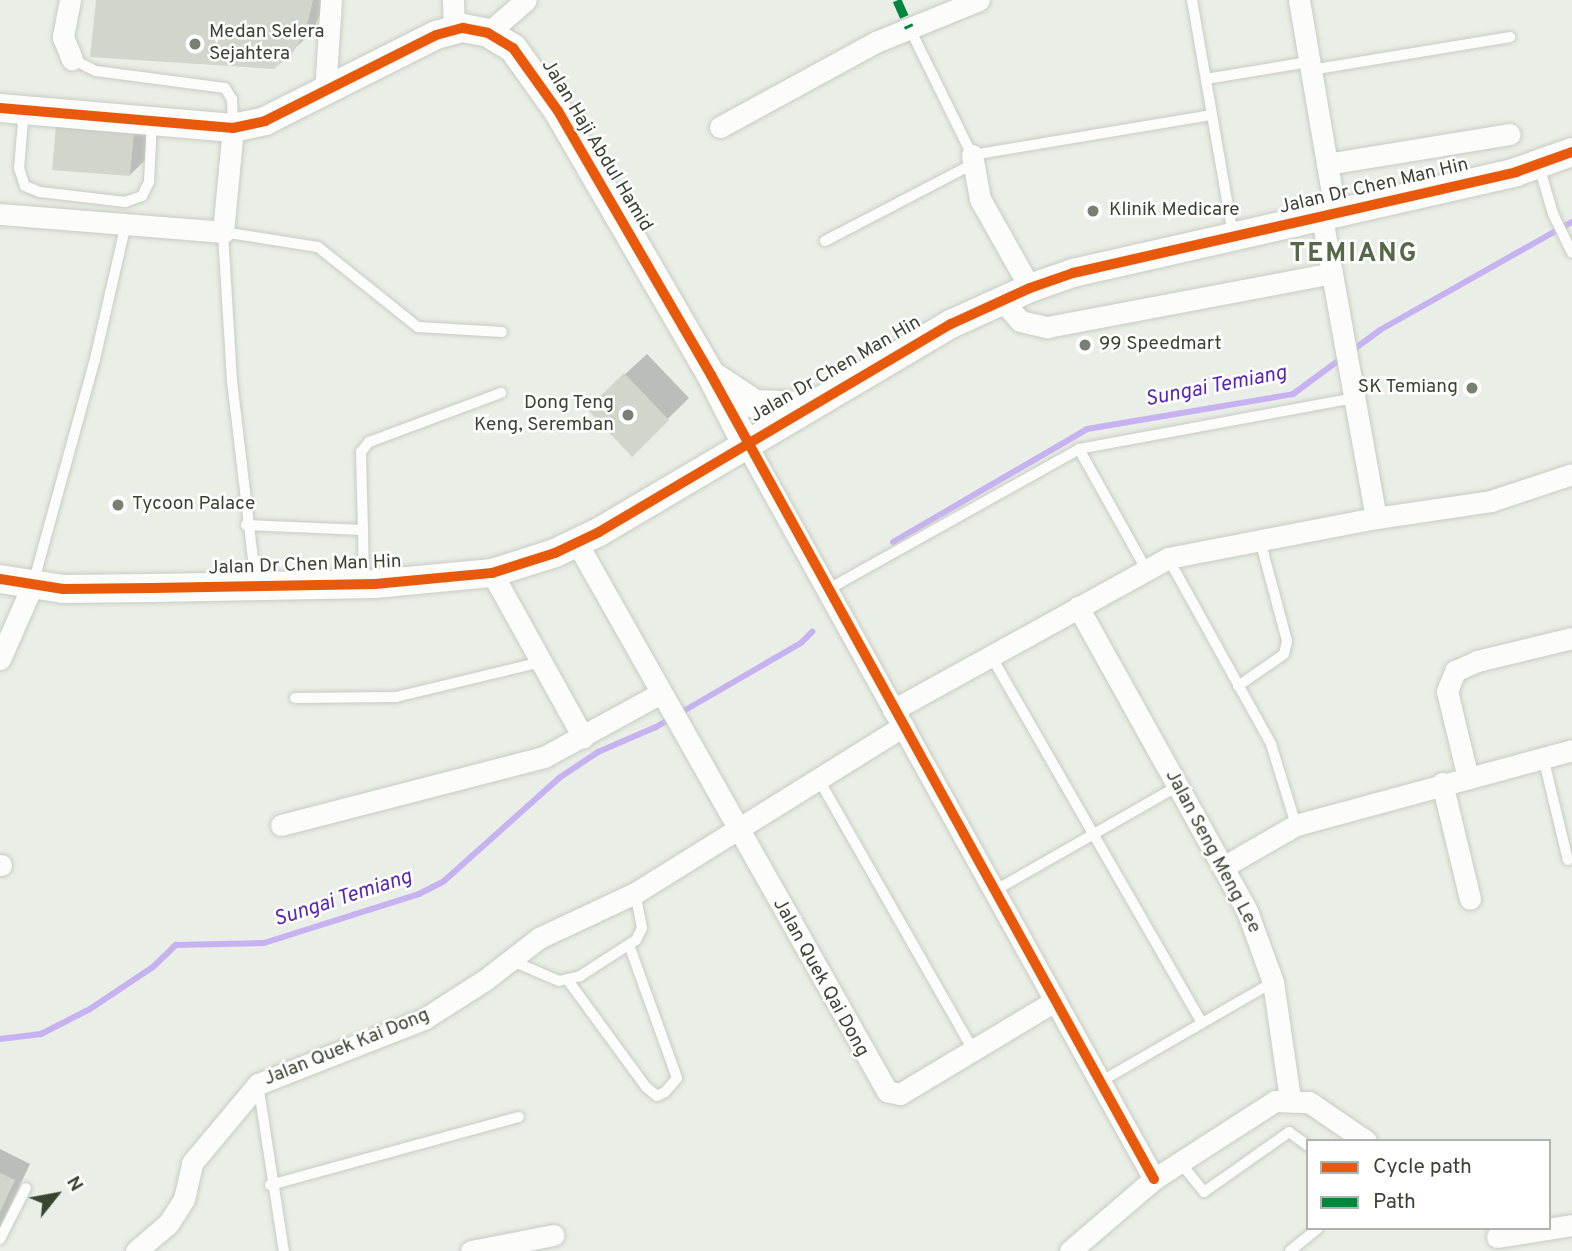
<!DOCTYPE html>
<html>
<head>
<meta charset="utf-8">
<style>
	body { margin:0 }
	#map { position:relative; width:1572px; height:1251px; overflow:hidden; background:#e9eee6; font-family:Overpass,sans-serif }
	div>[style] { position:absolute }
	.shadow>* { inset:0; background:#0003 }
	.stream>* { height:6px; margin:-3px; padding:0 3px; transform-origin:3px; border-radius:3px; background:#c6b2f0 }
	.building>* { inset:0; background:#d1d6cd }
	.roads { filter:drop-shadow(0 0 2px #c7ccc3) drop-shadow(0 0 2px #c7ccc3) }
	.service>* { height:10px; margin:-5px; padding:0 5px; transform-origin:5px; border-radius:5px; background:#fcfcfb }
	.minor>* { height:21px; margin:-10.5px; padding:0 10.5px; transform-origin:10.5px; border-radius:10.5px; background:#fcfcfb }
	.tertiary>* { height:28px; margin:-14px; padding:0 14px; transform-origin:14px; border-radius:14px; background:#fcfcfb }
	.quiet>* { height:9px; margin-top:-4.5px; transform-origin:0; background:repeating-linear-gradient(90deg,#00873e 0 18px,transparent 0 27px) }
	.cycleway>* { height:10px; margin:-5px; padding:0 5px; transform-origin:5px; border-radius:5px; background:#e8590c }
	.dots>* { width:19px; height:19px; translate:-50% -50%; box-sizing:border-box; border:4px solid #fff; border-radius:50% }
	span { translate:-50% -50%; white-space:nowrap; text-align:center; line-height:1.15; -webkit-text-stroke:5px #fff; paint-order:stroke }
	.poi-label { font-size:19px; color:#3a4432 }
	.left { translate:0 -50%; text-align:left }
	.right { translate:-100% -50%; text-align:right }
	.street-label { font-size:19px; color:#3a4432 }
	.water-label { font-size:21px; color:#5826b5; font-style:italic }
	.district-label { font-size:26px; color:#576749; font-weight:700; letter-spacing:2px }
	.legend { position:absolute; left:1306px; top:1139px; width:245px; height:91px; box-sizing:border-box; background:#fff; border:2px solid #b0b4ad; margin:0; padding:9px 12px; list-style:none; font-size:21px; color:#3a4432 }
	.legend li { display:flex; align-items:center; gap:14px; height:35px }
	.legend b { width:35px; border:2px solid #b0b4ad }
	.north { position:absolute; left:21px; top:1160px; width:70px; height:70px; -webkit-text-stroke:5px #fff; paint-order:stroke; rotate:59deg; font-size:19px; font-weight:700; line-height:28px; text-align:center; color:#3a4432 }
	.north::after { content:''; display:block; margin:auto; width:24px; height:32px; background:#3a4432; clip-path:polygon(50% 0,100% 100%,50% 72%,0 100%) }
</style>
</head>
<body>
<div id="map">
	<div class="shadow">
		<i style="clip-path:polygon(98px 0,326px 0,313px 31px,290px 53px)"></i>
		<i style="clip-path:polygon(149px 116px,146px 159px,130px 175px,54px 169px)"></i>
		<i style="clip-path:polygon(647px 354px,689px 398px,632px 454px,610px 388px)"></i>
		<i style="clip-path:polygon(0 1149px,30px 1164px,0 1227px)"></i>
	</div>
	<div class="stream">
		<i style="left:1350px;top:352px;width:37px;rotate:-36deg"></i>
		<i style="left:1380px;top:330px;width:220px;rotate:-29.4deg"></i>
		<i style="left:893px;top:542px;width:225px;rotate:-30.2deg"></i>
		<i style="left:1087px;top:429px;width:209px;rotate:-9.6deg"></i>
		<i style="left:1293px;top:394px;width:61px;rotate:-36.3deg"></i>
		<i style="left:0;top:1039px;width:41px;rotate:-7deg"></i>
		<i style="left:41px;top:1034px;width:55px;rotate:-27deg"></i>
		<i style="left:90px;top:1009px;width:76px;rotate:-33.7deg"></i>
		<i style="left:153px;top:967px;width:32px;rotate:-44deg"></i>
		<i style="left:176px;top:945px;width:88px;rotate:-1.3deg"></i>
		<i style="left:264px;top:943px;width:163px;rotate:-17.5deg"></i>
		<i style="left:419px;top:894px;width:28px;rotate:-27deg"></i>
		<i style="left:444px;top:881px;width:154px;rotate:-41.8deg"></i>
		<i style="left:559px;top:778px;width:47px;rotate:-33.7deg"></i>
		<i style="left:598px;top:752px;width:63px;rotate:-23.3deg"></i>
		<i style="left:656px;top:727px;width:168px;rotate:-30.1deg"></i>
		<i style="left:801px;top:643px;width:16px;rotate:-45deg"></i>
	</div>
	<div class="building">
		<i style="clip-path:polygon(96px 0,313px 0,305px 33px,292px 54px,274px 69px,90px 57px)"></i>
		<i style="clip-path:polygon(56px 125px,134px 131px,130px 176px,52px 170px)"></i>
		<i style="clip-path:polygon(624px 373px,669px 420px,632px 457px,587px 409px)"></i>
		<i style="clip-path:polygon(0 1173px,15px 1180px,0 1212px)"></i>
	</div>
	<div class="roads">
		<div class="service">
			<i style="left:1192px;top:0;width:239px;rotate:80.1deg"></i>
			<i style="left:909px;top:27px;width:143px;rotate:63.8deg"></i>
			<i style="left:972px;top:155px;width:243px;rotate:-9.5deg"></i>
			<i style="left:72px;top:59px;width:27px;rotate:27deg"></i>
			<i style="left:96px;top:71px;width:130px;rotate:7.5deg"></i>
			<i style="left:225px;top:88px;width:13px;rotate:58deg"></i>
			<i style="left:232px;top:99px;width:29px;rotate:88deg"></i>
			<i style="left:1311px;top:70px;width:202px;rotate:-9.4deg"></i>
			<i style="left:1206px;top:79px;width:104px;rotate:-9.4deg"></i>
			<i style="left:24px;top:110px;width:58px;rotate:94.9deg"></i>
			<i style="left:19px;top:168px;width:19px;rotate:72deg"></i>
			<i style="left:25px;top:186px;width:16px;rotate:22deg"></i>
			<i style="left:40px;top:192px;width:86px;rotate:6.7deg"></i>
			<i style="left:125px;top:202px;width:18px;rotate:-19deg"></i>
			<i style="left:142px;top:196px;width:16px;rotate:-63deg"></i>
			<i style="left:149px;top:182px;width:61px;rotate:-87.2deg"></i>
			<i style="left:1539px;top:166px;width:50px;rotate:73.7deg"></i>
			<i style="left:1553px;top:214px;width:43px;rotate:64deg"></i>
			<i style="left:825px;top:241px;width:167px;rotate:-27.5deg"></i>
			<i style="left:246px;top:525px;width:117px;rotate:2.4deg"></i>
			<i style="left:363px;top:530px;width:51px;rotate:88.9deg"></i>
			<i style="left:363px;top:530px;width:78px;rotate:-91.5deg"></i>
			<i style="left:361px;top:452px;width:13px;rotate:-51deg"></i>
			<i style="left:369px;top:442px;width:141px;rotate:-20.4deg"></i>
			<i style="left:1168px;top:558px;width:213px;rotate:61deg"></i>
			<i style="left:1271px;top:744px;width:85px;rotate:72.8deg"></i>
			<i style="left:1146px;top:569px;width:137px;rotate:-119.2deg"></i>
			<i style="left:1079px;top:449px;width:280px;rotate:-10.5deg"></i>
			<i style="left:33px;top:584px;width:233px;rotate:-74.6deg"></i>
			<i style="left:95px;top:359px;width:139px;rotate:-77.1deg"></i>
			<i style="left:256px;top:585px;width:205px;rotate:-96.7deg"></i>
			<i style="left:232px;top:381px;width:149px;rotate:-93.5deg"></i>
			<i style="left:223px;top:232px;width:96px;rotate:9deg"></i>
			<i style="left:318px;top:247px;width:128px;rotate:38.7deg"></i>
			<i style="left:418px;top:327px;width:84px;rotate:3.4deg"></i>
			<i style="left:827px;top:590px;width:289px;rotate:-29.2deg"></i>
			<i style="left:991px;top:656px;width:423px;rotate:60.1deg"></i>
			<i style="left:1238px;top:686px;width:56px;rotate:-34.8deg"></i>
			<i style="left:1284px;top:654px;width:13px;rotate:-77deg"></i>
			<i style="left:1287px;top:641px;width:105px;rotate:-105deg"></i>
			<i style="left:295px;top:698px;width:101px;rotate:-0.6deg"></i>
			<i style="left:396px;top:697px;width:150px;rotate:-13.5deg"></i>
			<i style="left:1543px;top:757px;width:106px;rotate:76.4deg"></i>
			<i style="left:818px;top:778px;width:313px;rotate:60.3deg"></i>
			<i style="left:994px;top:891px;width:212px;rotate:-29.7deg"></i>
			<i style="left:510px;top:960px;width:53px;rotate:23.2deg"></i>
			<i style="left:559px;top:981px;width:22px;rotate:-13deg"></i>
			<i style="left:580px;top:976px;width:67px;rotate:-32.7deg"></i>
			<i style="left:636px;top:940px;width:13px;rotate:-63deg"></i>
			<i style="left:642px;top:928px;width:36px;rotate:-101deg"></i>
			<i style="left:567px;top:979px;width:134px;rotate:53.8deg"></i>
			<i style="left:646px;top:1087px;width:14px;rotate:39deg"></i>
			<i style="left:657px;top:1096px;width:9px;rotate:-27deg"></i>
			<i style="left:665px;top:1092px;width:18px;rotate:-49deg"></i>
			<i style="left:677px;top:1078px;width:141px;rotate:-109.8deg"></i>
			<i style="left:1100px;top:1082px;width:200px;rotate:-30deg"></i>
			<i style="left:258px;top:1084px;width:169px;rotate:81.2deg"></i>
			<i style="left:1179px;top:1161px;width:40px;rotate:51deg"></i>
			<i style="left:1204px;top:1192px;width:104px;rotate:-35.2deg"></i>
			<i style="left:1289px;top:1132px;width:24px;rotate:36deg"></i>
			<i style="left:270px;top:1185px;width:258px;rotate:-15.3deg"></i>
			<i style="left:0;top:1239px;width:57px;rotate:-63deg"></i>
			<i style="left:1290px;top:1251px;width:36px;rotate:-39deg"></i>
		</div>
		<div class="minor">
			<i style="left:70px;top:0;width:38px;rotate:101deg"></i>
			<i style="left:63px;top:37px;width:24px;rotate:68deg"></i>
			<i style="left:453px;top:0;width:30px;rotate:88deg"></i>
			<i style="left:1299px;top:0;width:219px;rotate:80.3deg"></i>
			<i style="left:488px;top:33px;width:50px;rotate:-41deg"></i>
			<i style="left:325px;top:92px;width:92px;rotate:-86.3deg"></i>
			<i style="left:720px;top:127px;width:178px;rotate:-28.6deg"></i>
			<i style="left:876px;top:42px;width:111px;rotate:-22.2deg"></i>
			<i style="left:972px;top:155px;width:45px;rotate:79.7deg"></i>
			<i style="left:980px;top:199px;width:102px;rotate:60.7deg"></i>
			<i style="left:1327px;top:164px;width:185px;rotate:-9.3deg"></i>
			<i style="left:0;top:214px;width:224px;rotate:4.6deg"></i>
			<i style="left:223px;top:232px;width:104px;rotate:-84.5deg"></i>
			<i style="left:1322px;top:218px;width:305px;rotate:79.8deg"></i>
			<i style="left:1001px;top:299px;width:29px;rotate:49deg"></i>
			<i style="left:1020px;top:321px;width:28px;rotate:13deg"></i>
			<i style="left:1047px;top:327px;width:290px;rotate:-10.7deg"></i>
			<i style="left:745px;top:442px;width:843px;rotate:60.97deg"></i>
			<i style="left:577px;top:543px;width:630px;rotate:60.5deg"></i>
			<i style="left:887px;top:1091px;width:13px;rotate:13deg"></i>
			<i style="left:900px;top:1094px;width:181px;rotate:-31deg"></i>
			<i style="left:492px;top:573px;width:188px;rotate:61deg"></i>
			<i style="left:1078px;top:607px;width:348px;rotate:60.9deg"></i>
			<i style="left:1247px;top:911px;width:76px;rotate:69.9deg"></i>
			<i style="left:1273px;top:982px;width:117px;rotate:81.7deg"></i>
			<i style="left:0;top:659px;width:82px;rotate:-66.3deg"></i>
			<i style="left:893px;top:710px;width:314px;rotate:-28.9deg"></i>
			<i style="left:1168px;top:558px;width:212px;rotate:-10.9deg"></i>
			<i style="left:1376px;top:518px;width:116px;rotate:-8.4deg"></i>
			<i style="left:1491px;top:501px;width:85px;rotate:-18.4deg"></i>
			<i style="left:1468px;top:778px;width:89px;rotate:-103.6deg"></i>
			<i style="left:1447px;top:691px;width:22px;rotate:-68deg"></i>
			<i style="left:1455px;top:671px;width:24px;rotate:-24deg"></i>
			<i style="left:1477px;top:661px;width:98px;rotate:-13.6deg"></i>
			<i style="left:1442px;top:783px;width:119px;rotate:76.4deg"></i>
			<i style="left:281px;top:825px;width:272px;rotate:-14.5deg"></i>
			<i style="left:544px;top:757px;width:133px;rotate:-28.7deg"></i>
			<i style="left:0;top:865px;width:1px"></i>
			<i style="left:1223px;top:867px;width:84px;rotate:-29.9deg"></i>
			<i style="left:1296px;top:825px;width:286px;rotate:-15.2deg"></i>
			<i style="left:1497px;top:1237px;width:76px;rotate:-9.1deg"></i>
			<i style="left:136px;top:1251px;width:42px;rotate:-40.2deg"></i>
			<i style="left:168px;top:1224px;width:30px;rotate:-57deg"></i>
			<i style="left:184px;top:1199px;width:37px;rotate:-77deg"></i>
			<i style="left:192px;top:1163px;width:103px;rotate:-50.1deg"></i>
			<i style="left:258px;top:1084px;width:178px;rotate:-21.4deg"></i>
			<i style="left:424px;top:1019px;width:72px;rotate:-32.6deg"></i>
			<i style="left:485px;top:980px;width:68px;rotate:-37.9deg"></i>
			<i style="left:539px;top:938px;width:106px;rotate:-25.1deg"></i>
			<i style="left:635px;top:893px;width:316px;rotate:-31.9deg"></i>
			<i style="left:471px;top:1251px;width:84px;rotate:-11deg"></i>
			<i style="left:1070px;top:1251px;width:111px;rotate:-40.6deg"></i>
			<i style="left:1154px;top:1179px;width:144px;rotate:-32.8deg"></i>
			<i style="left:1275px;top:1101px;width:34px;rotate:2deg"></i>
			<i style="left:1309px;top:1102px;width:69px;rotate:34.4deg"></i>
		</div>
		<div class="tertiary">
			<i style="left:0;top:108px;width:234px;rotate:4.9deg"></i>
			<i style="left:233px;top:128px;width:33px;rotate:-12deg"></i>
			<i style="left:265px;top:121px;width:191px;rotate:-26.7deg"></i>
			<i style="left:436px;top:35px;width:28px;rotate:-15deg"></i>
			<i style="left:463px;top:28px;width:25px;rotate:11deg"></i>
			<i style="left:488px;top:33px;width:29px;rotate:31deg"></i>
			<i style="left:513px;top:48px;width:77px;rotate:54.5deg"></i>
			<i style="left:558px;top:111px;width:305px;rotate:59.9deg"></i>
			<i style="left:711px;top:375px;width:75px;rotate:63.1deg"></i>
			<i style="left:714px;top:377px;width:49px;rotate:33.4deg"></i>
			<i style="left:755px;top:404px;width:50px;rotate:2.3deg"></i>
			<i style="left:0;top:579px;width:64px;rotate:9deg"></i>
			<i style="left:63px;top:589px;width:89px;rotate:-0.6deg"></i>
			<i style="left:152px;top:588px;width:223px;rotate:-1deg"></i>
			<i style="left:375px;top:584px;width:118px;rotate:-5.4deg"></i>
			<i style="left:492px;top:573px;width:66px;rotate:-17.6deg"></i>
			<i style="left:555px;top:553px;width:49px;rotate:-25.5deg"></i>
			<i style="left:599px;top:532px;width:409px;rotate:-30.6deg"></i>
			<i style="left:951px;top:324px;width:87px;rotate:-24.5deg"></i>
			<i style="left:1030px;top:288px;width:46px;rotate:-19.2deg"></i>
			<i style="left:1073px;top:273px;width:454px;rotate:-12.8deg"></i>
			<i style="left:1516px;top:172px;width:59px;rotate:-19.7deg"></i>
		</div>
	</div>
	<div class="quiet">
		<i style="left:897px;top:0;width:30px;rotate:66deg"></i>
	</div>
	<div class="cycleway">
		<i style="left:0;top:108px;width:234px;rotate:4.9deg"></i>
		<i style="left:233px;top:128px;width:33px;rotate:-12deg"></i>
		<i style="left:265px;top:121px;width:191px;rotate:-26.7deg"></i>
		<i style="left:436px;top:35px;width:28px;rotate:-15deg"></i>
		<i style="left:463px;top:28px;width:25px;rotate:11deg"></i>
		<i style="left:488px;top:33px;width:29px;rotate:31deg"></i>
		<i style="left:513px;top:48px;width:77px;rotate:54.5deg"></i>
		<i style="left:558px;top:111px;width:305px;rotate:59.9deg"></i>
		<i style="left:711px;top:375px;width:918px;rotate:61.15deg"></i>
		<i style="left:0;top:579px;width:64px;rotate:9deg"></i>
		<i style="left:63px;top:589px;width:89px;rotate:-0.6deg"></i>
		<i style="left:152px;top:588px;width:223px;rotate:-1deg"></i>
		<i style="left:375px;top:584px;width:118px;rotate:-5.4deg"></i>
		<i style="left:492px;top:573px;width:66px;rotate:-17.6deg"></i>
		<i style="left:555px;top:553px;width:49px;rotate:-25.5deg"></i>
		<i style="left:599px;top:532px;width:409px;rotate:-30.6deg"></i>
		<i style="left:951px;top:324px;width:87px;rotate:-24.5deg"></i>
		<i style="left:1030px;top:288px;width:46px;rotate:-19.2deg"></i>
		<i style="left:1073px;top:273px;width:454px;rotate:-12.8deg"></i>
		<i style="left:1516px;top:172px;width:59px;rotate:-19.7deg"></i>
	</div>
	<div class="dots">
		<i style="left:195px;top:44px;background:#778071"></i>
		<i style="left:1093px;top:211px;background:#778071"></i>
		<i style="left:1085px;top:345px;background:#778071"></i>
		<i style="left:1472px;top:388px;background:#778071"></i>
		<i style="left:628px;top:415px;background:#778071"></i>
		<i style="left:118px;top:505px;background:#778071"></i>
	</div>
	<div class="poi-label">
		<span class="left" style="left:209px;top:44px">Medan Selera<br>Sejahtera</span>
		<span class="left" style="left:1109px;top:211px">Klinik Medicare</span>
		<span class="left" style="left:1099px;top:345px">99 Speedmart</span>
		<span class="right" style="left:1458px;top:388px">SK Temiang</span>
		<span class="right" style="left:614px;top:415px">Dong Teng<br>Keng, Seremban</span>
		<span class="left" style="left:132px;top:505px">Tycoon Palace</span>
	</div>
	<div class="street-label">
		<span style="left:596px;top:146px;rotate:59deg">Jalan Haji Abdul Hamid</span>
		<span style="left:1374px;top:187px;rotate:-13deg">Jalan Dr Chen Man Hin</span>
		<span style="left:836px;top:370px;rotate:-30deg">Jalan Dr Chen Man Hin</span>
		<span style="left:305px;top:566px;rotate:-2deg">Jalan Dr Chen Man Hin</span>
		<span style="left:1212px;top:852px;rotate:62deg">Jalan Seng Meng Lee</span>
		<span style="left:820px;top:978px;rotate:61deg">Jalan Quek Qai Dong</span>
		<span style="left:347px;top:1048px;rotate:-22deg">Jalan Quek Kai Dong</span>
	</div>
	<div class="water-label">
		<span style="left:1216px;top:387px;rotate:-11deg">Sungai Temiang</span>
		<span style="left:343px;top:899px;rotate:-18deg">Sungai Temiang</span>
	</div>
	<div class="district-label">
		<span style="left:1354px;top:255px">TEMIANG</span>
	</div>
	<ul class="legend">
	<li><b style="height:9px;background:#e8590c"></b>Cycle path</li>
	<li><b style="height:9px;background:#00873e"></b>Path</li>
	</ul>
	<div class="north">N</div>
</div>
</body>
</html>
